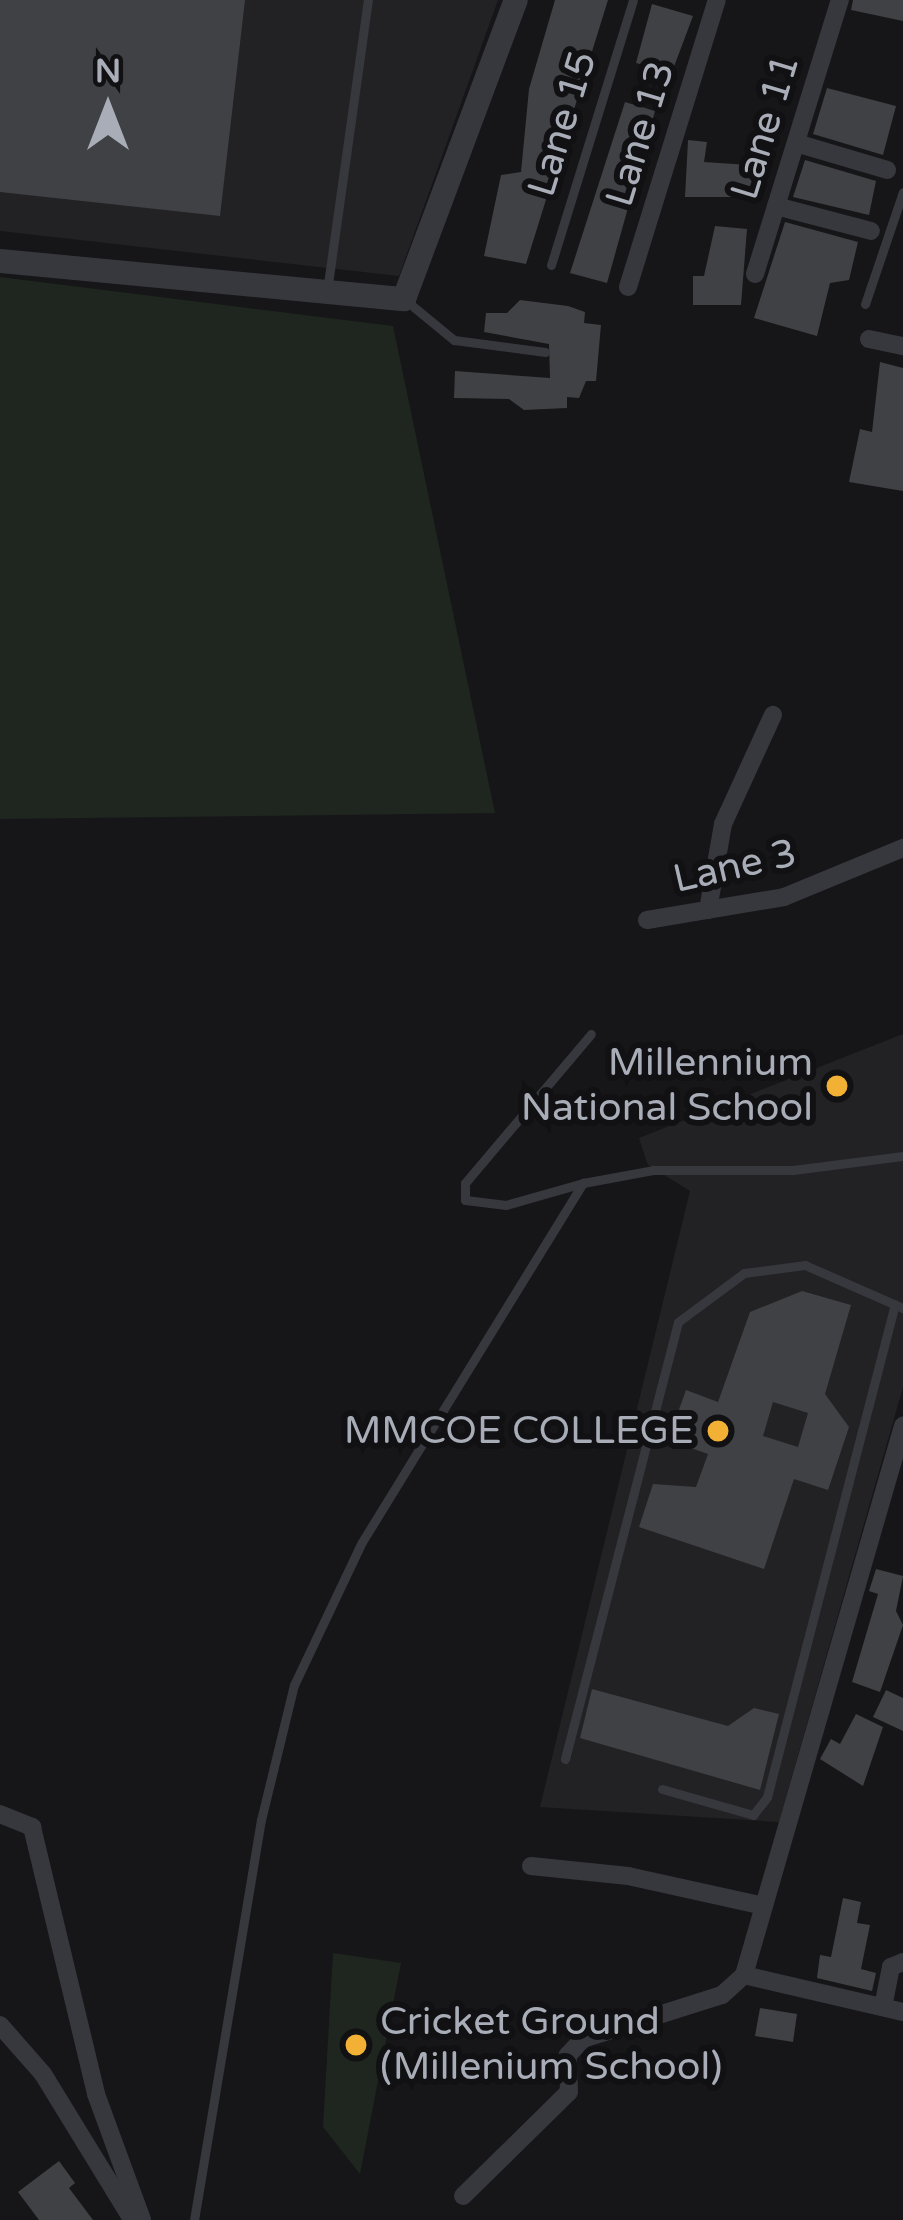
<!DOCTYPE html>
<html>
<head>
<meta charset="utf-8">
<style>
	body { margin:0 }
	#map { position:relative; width:903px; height:2220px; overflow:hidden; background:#161618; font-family:"Varela Round",sans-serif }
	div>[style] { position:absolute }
	.built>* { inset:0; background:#222225 }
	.green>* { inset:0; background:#1e261f }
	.building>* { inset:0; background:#404145 }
	.service>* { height:9px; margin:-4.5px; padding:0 4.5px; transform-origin:4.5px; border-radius:4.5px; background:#37383d }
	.minor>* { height:18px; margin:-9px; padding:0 9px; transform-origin:9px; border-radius:9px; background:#37383d }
	.tertiary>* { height:24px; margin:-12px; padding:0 12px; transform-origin:12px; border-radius:12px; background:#37383d }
	.dots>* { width:33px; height:33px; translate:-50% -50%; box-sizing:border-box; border:6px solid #111113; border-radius:50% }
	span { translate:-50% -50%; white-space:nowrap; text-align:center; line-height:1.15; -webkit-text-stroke:12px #111113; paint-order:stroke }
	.street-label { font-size:39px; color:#a8adb8 }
	.poi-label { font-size:39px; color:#a8adb8 }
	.right { translate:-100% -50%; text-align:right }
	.left { translate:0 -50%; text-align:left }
	.north { position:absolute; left:48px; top:48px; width:120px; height:120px; -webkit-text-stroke:9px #111113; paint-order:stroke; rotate:0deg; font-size:33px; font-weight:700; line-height:48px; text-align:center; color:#a8adb8 }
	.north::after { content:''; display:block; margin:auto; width:42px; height:54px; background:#a8adb8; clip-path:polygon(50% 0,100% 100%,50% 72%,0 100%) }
</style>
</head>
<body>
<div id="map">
	<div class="built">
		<i style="clip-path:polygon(0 0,498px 0,399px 276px,0 231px)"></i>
		<i style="clip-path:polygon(903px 1034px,903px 1387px,779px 1822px,540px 1807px,690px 1191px,648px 1165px,639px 1138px)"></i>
	</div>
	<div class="green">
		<i style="clip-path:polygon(0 277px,393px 326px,495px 813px,0 819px)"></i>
		<i style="clip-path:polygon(333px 1953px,401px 1963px,360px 2174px,323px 2127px)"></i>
	</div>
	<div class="building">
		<i style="clip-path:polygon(0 0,245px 0,220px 216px,0 192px)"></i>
		<i style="clip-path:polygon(555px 0,608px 0,526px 264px,484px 256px,501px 175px,521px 172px,529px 89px)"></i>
		<i style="clip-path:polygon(853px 0,903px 0,903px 21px,851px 10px)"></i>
		<i style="clip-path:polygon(652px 4px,693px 16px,672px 72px,636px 63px)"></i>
		<i style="clip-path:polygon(827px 88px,896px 106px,883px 155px,813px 134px)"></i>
		<i style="clip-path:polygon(625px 102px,655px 111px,607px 283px,570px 273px)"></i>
		<i style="clip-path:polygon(688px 140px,707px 142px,704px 162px,764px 166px,762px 197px,685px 197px)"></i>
		<i style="clip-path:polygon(805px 160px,876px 181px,869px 215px,793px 197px)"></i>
		<i style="clip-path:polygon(785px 222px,858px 242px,849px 280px,830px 283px,817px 336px,754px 318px)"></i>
		<i style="clip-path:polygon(715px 226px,747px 229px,741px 305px,693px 305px,693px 276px,704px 276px)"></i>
		<i style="clip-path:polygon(520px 300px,568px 306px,585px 312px,584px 323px,601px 325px,596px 381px,586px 381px,579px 398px,567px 397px,567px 408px,524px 410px,509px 399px,454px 398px,455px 371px,550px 378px,549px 344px,484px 332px,486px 313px,507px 313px)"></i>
		<i style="clip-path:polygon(880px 362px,903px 368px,903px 491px,849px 482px,860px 429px,872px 432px)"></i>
		<i style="clip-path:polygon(evenodd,802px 1291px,851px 1305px,825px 1394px,849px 1427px,828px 1490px,794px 1479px,764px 1569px,639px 1527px,653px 1484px,696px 1487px,708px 1454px,668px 1440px,686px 1390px,718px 1402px,750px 1312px,802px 1291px,773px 1402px,808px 1413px,798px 1447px,763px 1436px,773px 1402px)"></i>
		<i style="clip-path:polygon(876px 1569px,903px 1576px,896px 1611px,903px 1625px,880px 1692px,852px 1682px,878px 1594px,869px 1591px)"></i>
		<i style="clip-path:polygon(592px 1689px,728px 1726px,754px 1708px,779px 1714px,760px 1790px,580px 1738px)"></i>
		<i style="clip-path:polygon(886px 1690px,903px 1698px,903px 1731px,873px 1717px)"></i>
		<i style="clip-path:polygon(856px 1714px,883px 1727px,863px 1786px,820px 1759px,831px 1739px,840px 1744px)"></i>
		<i style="clip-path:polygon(843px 1898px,861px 1902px,857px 1923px,870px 1925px,861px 1969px,876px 1973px,872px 1991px,817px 1978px,820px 1955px,831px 1957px)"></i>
		<i style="clip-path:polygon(760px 2008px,797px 2014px,793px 2042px,755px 2036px)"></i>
		<i style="clip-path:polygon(59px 2161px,75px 2183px,69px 2188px,93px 2220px,39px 2220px,18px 2192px)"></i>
	</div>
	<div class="service">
		<i style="left:551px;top:265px;width:277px;rotate:-72.8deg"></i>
		<i style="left:327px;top:291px;width:294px;rotate:-82deg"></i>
		<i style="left:404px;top:299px;width:65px;rotate:39.4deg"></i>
		<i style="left:454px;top:340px;width:92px;rotate:7.5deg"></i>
		<i style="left:865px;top:304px;width:118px;rotate:-71.3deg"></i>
		<i style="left:583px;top:1183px;width:71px;rotate:-10.5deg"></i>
		<i style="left:653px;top:1170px;width:140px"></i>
		<i style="left:793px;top:1170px;width:111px;rotate:-7.3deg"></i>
		<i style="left:565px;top:1759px;width:451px;rotate:-75.5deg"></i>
		<i style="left:678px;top:1322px;width:82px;rotate:-36.6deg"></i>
		<i style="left:744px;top:1273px;width:62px;rotate:-7.5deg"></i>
		<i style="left:805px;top:1265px;width:107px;rotate:23.7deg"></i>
		<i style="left:662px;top:1789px;width:95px;rotate:15.9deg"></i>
		<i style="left:753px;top:1815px;width:23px;rotate:-52deg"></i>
		<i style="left:767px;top:1797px;width:509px;rotate:-75.45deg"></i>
		<i style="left:194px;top:2220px;width:406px;rotate:-80.5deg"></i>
		<i style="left:261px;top:1820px;width:139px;rotate:-76.3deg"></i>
		<i style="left:294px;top:1685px;width:158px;rotate:-64.6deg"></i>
		<i style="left:362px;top:1542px;width:422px;rotate:-58.4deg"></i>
		<i style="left:583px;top:1183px;width:80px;rotate:164.1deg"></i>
		<i style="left:506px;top:1205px;width:41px;rotate:-173deg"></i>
		<i style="left:465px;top:1200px;width:17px;rotate:-90deg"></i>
		<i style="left:465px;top:1183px;width:195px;rotate:-49.8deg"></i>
	</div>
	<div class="minor">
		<i style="left:796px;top:143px;width:95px;rotate:16.5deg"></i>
		<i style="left:776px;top:206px;width:98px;rotate:14.7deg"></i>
		<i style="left:755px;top:274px;width:287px;rotate:-72.8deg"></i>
		<i style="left:628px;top:287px;width:300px;rotate:-72.8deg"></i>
		<i style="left:869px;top:339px;width:35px;rotate:12deg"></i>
		<i style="left:708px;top:910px;width:87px;rotate:-80.1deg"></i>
		<i style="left:723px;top:824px;width:120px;rotate:-65.4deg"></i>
		<i style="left:647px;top:920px;width:139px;rotate:-9.5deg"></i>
		<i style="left:784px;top:897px;width:129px;rotate:-22.4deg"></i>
		<i style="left:0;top:1814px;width:35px;rotate:22deg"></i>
		<i style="left:32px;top:1827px;width:275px;rotate:76.5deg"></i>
		<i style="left:96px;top:2094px;width:134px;rotate:69.9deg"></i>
		<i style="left:531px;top:1866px;width:98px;rotate:5.9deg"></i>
		<i style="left:628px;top:1876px;width:139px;rotate:12.4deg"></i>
		<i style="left:744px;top:1975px;width:163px;rotate:13.1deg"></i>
		<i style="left:883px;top:2007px;width:41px;rotate:-78.7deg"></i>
		<i style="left:891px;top:1967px;width:13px;rotate:-23deg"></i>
		<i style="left:0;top:2025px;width:65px;rotate:48.7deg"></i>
		<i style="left:43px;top:2074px;width:170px;rotate:58.5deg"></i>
		<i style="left:463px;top:2196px;width:148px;rotate:-44.5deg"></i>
		<i style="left:569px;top:2092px;width:37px;rotate:-92deg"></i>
		<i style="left:568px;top:2055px;width:22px;rotate:-47deg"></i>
		<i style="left:583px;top:2039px;width:146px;rotate:-17.6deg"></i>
		<i style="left:722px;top:1995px;width:30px;rotate:-42deg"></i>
		<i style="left:744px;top:1975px;width:572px;rotate:-73.85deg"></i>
	</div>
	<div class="tertiary">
		<i style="left:0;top:261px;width:406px;rotate:5.4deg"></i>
		<i style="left:404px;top:299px;width:319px;rotate:-69.5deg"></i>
	</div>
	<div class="dots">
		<i style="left:837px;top:1086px;background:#f2b134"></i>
		<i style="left:718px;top:1431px;background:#f2b134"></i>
		<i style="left:356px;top:2045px;background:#f2b134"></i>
	</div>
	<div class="street-label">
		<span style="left:563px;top:124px;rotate:-73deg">Lane 15</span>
		<span style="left:766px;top:127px;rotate:-73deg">Lane 11</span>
		<span style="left:641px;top:134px;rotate:-73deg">Lane 13</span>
		<span style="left:735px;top:867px;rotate:-13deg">Lane 3</span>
	</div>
	<div class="poi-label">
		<span class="right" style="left:813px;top:1086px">Millennium<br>National School</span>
		<span class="right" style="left:694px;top:1431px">MMCOE COLLEGE</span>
		<span class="left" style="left:380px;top:2045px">Cricket Ground<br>(Millenium School)</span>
	</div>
	<div class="north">N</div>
</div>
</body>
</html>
